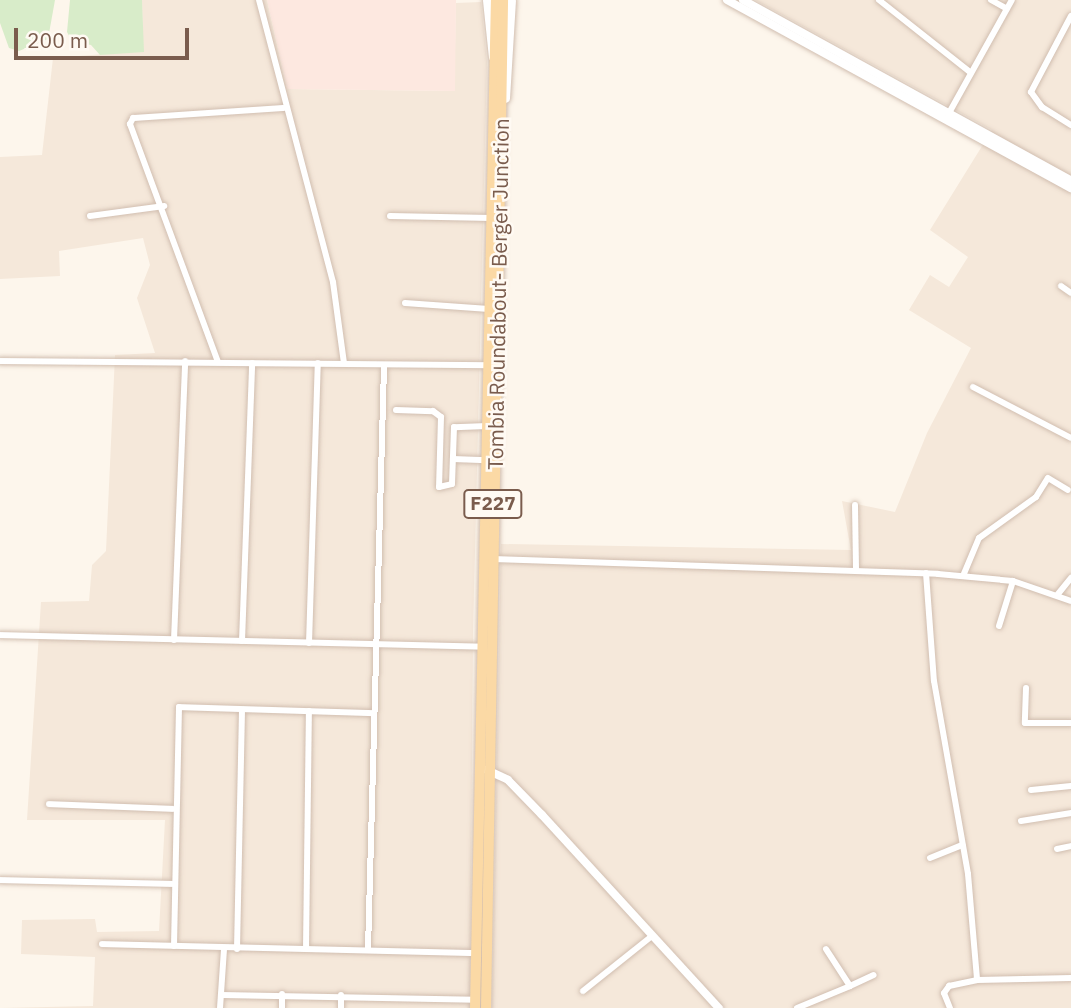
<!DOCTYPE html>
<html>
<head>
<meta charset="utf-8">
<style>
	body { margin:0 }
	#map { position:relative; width:1071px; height:1008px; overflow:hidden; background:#fdf6ec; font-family:"IBM Plex Sans",sans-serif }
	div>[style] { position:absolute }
	.residential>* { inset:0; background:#f5e8da }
	.commercial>* { inset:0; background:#fde8e0 }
	.green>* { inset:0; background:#d8ecc9 }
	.roads { filter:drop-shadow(0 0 2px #d1beb0) drop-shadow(0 0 2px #d1beb0) }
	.minor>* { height:6px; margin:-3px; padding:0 3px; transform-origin:3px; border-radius:3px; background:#fff }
	.tertiary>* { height:8px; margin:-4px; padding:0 4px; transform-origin:4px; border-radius:4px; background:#fff }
	.secondary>* { height:9px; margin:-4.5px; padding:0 4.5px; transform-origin:4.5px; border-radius:4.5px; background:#fff }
	.primary>* { height:10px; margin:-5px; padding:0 5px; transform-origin:5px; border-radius:5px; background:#fbd9a5 }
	span { translate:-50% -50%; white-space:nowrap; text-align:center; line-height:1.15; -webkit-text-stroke:5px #fffaf3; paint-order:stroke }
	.shield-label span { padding:2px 5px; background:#fffaf3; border:2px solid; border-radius:5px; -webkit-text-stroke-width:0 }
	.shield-label { font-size:19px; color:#7a5c4d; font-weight:700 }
	.street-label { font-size:21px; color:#7a5c4d }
	.scale { position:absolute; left:14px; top:28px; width:175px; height:32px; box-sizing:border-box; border:4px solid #7a5c4d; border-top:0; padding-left:9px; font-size:21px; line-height:24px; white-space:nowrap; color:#7a5c4d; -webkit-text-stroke:5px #fffaf3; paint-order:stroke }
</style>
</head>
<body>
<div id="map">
	<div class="residential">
		<i style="clip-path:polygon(142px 0,267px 0,287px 89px,454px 91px,456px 3px,481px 2px,487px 62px,473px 632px,470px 1008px,0 1008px,93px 1006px,95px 957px,21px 954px,22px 920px,95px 919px,97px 932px,159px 931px,165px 820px,27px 820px,41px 602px,89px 601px,92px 565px,106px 551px,115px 355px,155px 353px,137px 298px,150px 265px,143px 238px,59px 251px,60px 276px,0 279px,0 157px,42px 155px,53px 58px,143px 51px)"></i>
		<i style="clip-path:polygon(755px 0,1071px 0,1071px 1008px,492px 1008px,501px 544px,851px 550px,842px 501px,895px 512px,927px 433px,971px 348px,909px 310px,930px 275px,949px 287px,968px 257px,930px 230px,992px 130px)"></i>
	</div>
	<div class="commercial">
		<i style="clip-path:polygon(267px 0,456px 0,455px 91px,287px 89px)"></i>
	</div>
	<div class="green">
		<i style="clip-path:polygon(0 0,55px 0,48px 39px,19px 51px,9px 48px,0 23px)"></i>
		<i style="clip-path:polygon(70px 0,142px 0,144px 52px,100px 55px,91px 45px,72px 41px,67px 32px)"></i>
	</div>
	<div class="roads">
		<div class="minor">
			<i style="left:259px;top:0;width:292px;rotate:75.3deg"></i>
			<i style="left:333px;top:282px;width:82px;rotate:82.3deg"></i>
			<i style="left:879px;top:0;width:117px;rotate:38.4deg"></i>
			<i style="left:991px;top:0;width:18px;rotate:29deg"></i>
			<i style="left:1071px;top:16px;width:86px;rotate:117.8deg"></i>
			<i style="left:1031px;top:92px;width:19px;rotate:54deg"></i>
			<i style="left:1042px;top:107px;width:34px;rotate:32deg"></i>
			<i style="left:949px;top:113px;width:129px;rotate:-60.9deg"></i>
			<i style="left:90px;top:216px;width:75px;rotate:-7.7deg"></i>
			<i style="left:390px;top:216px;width:101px;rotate:1.1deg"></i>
			<i style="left:1061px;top:286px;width:12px;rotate:35deg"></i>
			<i style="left:405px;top:303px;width:84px;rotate:4.1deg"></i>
			<i style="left:0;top:361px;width:489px;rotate:0.5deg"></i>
			<i style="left:218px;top:362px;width:254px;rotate:-110.3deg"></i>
			<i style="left:130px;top:124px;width:7px;rotate:-63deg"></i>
			<i style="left:133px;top:118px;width:151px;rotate:-3.8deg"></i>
			<i style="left:973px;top:387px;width:110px;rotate:27.5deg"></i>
			<i style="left:396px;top:410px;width:37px;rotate:2deg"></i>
			<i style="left:433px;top:411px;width:10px;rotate:37deg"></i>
			<i style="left:441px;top:417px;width:70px;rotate:91.6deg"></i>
			<i style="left:439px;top:487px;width:13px;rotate:-13deg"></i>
			<i style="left:452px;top:484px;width:25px;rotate:-88deg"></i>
			<i style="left:487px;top:426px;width:33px;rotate:178deg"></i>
			<i style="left:454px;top:427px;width:32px;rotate:92deg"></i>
			<i style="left:453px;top:459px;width:34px;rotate:2deg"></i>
			<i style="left:855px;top:505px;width:65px;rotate:89.1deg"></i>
			<i style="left:493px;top:559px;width:445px;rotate:1.9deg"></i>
			<i style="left:938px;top:574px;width:75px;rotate:5.3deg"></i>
			<i style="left:1013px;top:581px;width:61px;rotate:19deg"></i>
			<i style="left:926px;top:573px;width:108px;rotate:85.8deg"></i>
			<i style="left:934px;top:681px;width:196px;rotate:80deg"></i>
			<i style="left:968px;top:874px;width:106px;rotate:85.1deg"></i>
			<i style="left:963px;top:576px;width:41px;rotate:-67.2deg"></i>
			<i style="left:979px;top:538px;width:70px;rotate:-35.7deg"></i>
			<i style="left:1036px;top:497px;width:22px;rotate:-58deg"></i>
			<i style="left:1048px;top:478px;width:23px;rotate:31deg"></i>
			<i style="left:1058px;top:594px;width:21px;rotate:-51deg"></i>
			<i style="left:999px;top:626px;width:47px;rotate:-72.7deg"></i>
			<i style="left:0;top:635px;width:482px;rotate:1.4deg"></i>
			<i style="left:174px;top:640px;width:279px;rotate:-87.7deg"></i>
			<i style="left:242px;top:641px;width:278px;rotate:-87.9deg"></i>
			<i style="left:309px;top:643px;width:280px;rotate:-88.2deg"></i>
			<i style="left:1026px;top:688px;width:35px;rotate:92deg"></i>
			<i style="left:1025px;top:723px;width:46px"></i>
			<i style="left:1031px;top:790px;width:40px;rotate:-5.7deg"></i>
			<i style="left:49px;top:804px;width:124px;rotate:2.3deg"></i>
			<i style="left:1021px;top:821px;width:51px;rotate:-9.1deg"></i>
			<i style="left:1057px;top:849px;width:14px;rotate:-12deg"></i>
			<i style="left:930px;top:858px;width:35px;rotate:-22deg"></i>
			<i style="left:0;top:880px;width:172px;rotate:1.3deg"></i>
			<i style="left:102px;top:944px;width:375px;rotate:1.4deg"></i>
			<i style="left:174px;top:946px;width:239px;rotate:-88.8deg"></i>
			<i style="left:179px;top:707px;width:194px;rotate:1.8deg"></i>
			<i style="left:237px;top:949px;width:239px;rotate:-88.8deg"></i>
			<i style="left:306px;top:949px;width:238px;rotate:-89.3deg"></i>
			<i style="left:368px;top:950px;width:585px;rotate:-88.43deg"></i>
			<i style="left:850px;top:986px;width:26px;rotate:-25deg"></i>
			<i style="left:583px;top:991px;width:88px;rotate:-38.6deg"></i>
			<i style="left:222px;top:995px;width:253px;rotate:1.1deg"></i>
			<i style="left:341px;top:995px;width:13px;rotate:90deg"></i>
			<i style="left:220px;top:1008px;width:59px;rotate:-86.1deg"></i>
			<i style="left:282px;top:1008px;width:14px;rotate:-90deg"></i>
			<i style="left:797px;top:1008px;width:57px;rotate:-22.5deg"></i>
			<i style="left:850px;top:986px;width:44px;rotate:-123deg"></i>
			<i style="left:950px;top:1008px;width:16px;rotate:-112deg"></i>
			<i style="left:944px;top:993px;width:9px;rotate:-54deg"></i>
			<i style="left:949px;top:986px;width:29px;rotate:-12deg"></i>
			<i style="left:977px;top:980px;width:94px;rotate:-1.2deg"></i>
		</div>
		<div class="tertiary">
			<i style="left:727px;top:0;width:392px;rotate:28.7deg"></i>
			<i style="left:743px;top:0;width:374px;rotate:28.8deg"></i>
			<i style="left:487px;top:770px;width:23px;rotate:25deg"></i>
			<i style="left:508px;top:780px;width:49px;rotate:45.8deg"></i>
			<i style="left:542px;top:815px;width:262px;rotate:47.5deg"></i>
		</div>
		<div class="secondary">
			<i style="left:487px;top:0;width:57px;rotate:84deg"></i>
			<i style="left:505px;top:98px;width:98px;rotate:-86.5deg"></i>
		</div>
		<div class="primary">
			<i style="left:475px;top:1008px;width:1008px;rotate:-88.81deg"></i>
			<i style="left:486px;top:1008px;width:1008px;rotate:-89.03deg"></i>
		</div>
	</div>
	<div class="shield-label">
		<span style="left:493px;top:504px">F227</span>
	</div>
	<div class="street-label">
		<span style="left:498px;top:294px;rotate:-89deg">Tombia Roundabout- Berger Junction</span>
	</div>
	<div class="scale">200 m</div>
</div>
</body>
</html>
